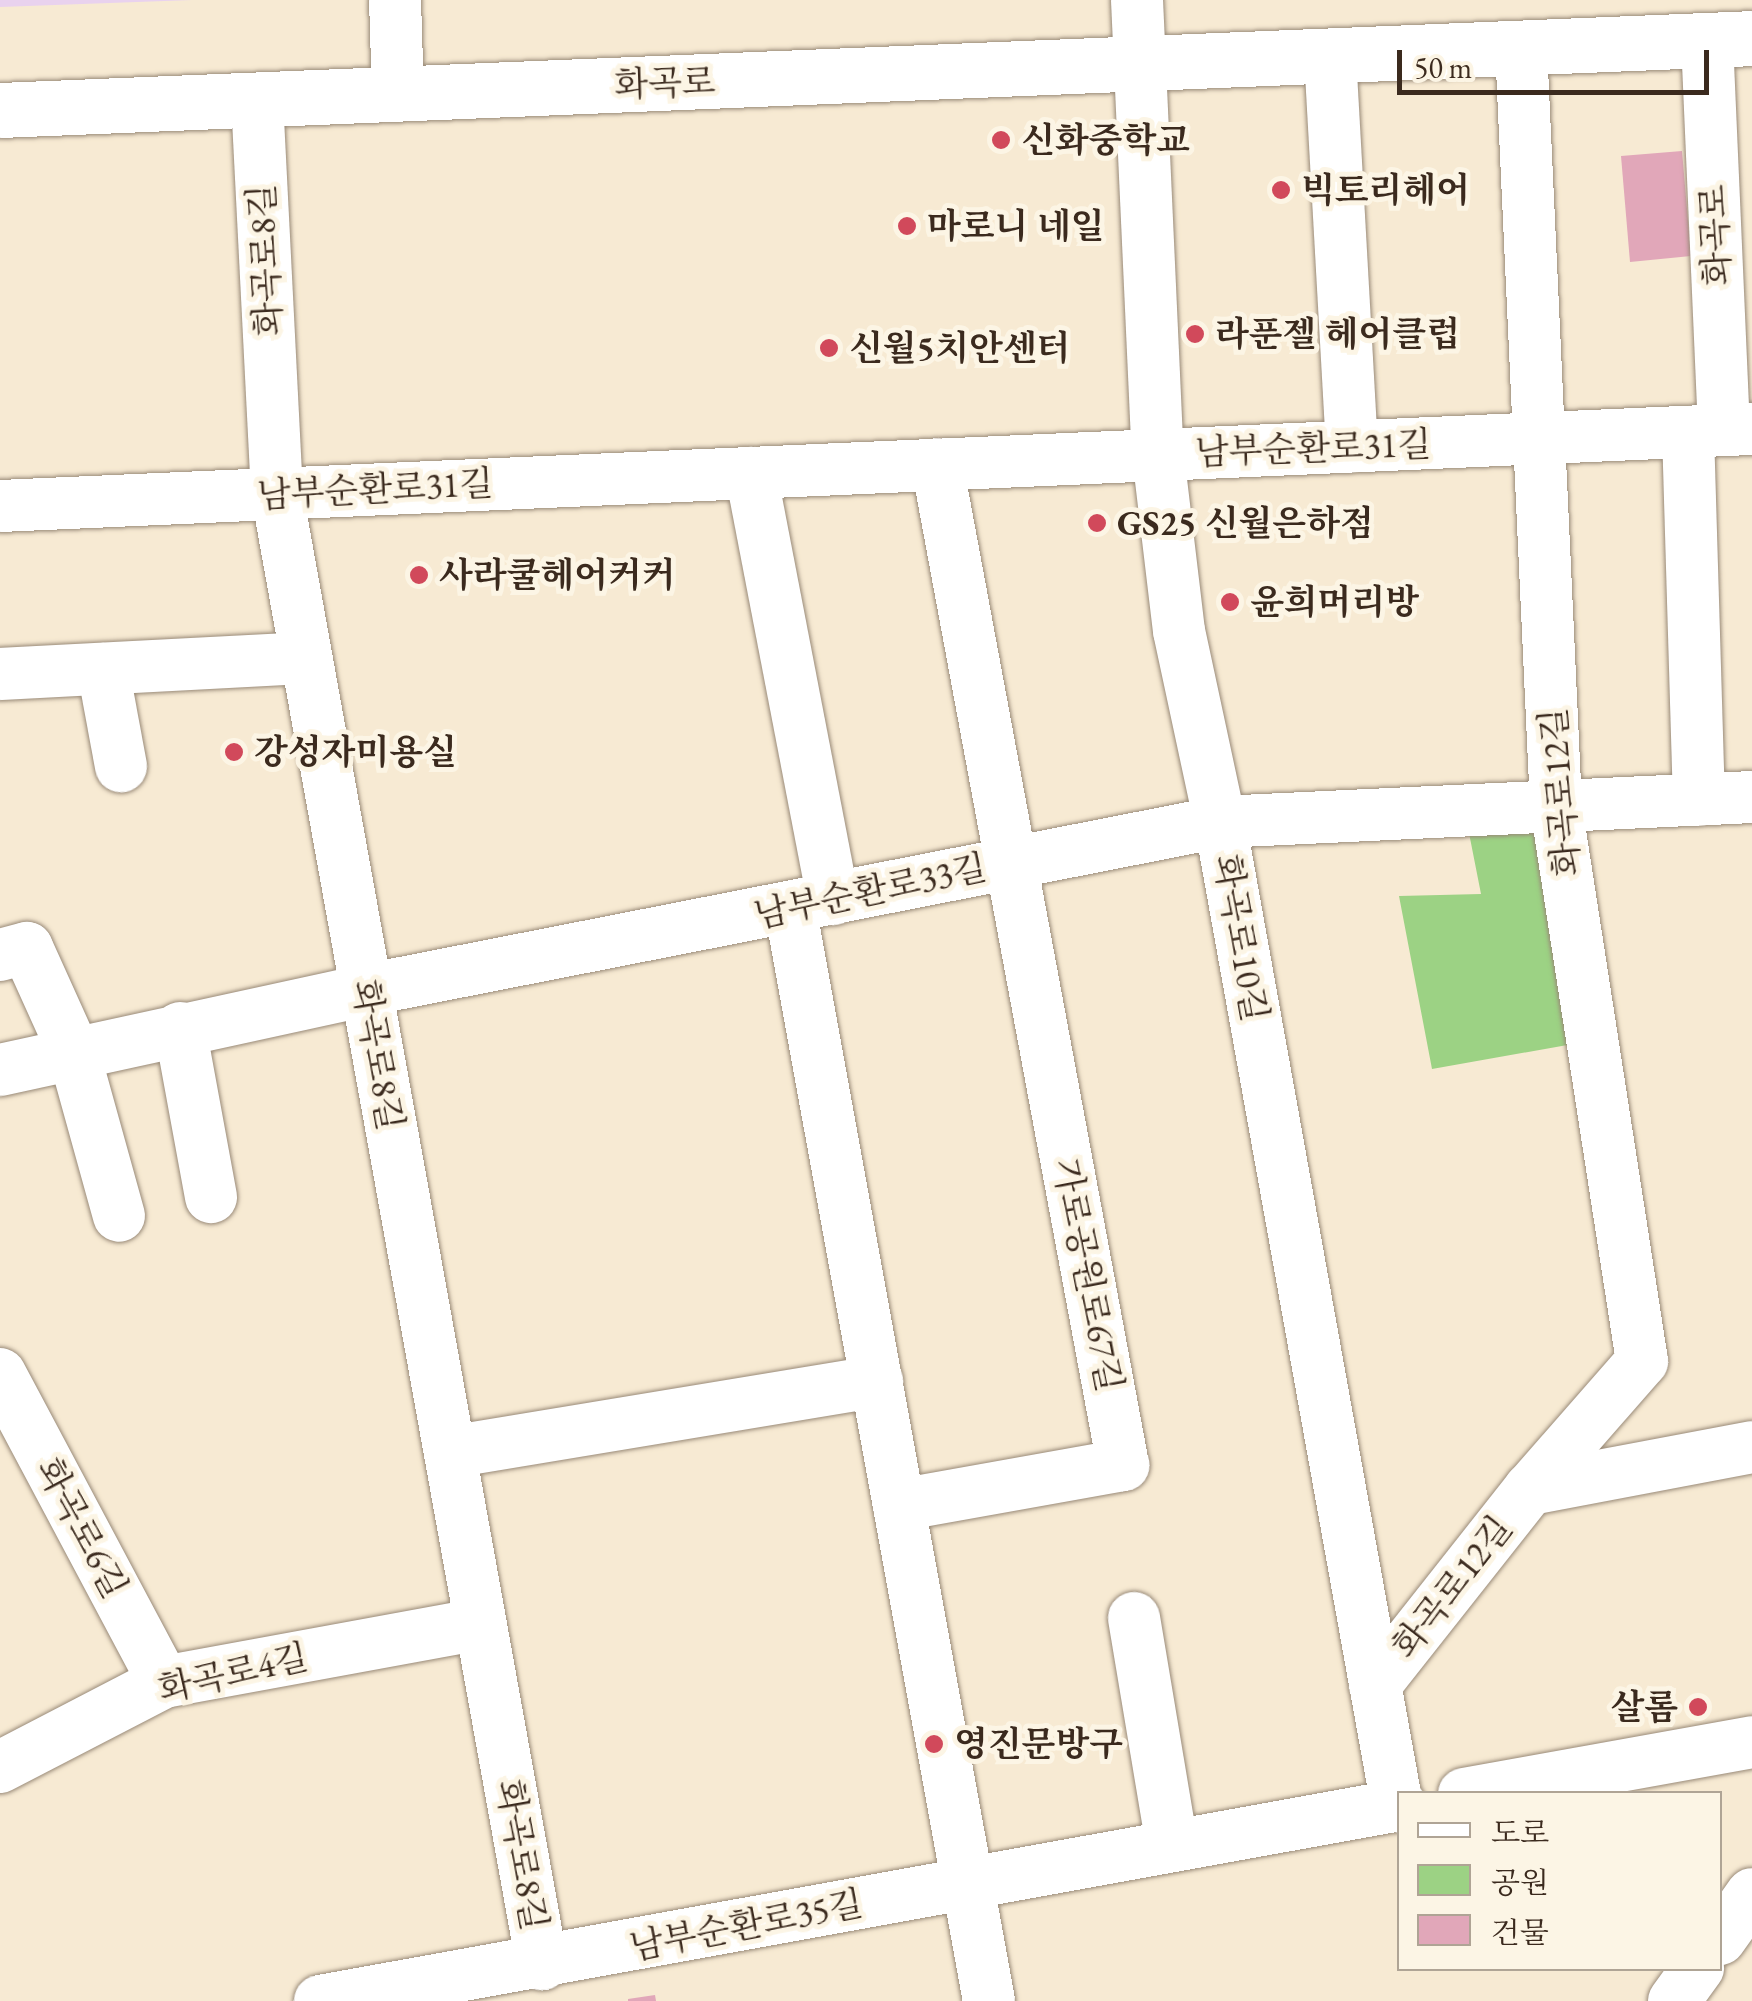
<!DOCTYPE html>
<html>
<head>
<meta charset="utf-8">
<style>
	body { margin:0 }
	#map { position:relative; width:1752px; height:2001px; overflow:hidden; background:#f7ead3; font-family:"EB Garamond","Noto Serif KR",serif }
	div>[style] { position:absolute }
	.built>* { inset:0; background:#e9d2ee }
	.green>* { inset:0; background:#9cd284 }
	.building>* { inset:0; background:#e1a7b9 }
	.roads { filter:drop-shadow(0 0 2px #998a78) drop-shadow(0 0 2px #998a78) }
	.minor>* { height:52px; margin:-26px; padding:0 26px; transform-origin:26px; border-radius:26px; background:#fff }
	.major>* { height:55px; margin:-27.5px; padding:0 27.5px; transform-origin:27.5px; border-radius:27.5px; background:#fff }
	.dots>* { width:28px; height:28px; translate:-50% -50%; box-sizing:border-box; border:5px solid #fcf5e5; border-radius:50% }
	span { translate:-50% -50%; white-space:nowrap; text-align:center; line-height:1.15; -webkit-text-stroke:10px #fcf5e5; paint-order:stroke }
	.street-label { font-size:35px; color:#3b2a1e }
	.poi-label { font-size:35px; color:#3b2a1e; font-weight:700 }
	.left { translate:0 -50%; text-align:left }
	.right { translate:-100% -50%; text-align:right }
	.legend { position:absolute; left:1397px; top:1791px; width:325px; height:180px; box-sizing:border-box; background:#fcf5e5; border:2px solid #afa495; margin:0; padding:12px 18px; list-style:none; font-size:30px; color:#3b2a1e }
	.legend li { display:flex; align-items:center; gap:20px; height:50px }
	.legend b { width:50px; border:2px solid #afa495 }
	.scale { position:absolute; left:1397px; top:50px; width:312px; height:45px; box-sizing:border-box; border:5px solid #3b2a1e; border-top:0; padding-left:12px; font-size:30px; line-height:35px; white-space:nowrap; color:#3b2a1e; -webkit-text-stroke:8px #fcf5e5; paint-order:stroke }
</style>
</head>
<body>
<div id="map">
	<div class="built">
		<i style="clip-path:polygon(0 0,192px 0,0 7px)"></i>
	</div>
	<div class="green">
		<i style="clip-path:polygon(1543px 827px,1573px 1044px,1432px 1069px,1399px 896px,1481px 894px,1469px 833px)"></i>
	</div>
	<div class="building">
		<i style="clip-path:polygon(1682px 151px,1691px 256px,1630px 262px,1621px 156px)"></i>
		<i style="clip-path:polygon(655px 1995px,656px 2001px,628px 2001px,628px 1999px)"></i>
	</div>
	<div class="roads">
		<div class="minor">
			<i style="left:395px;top:0;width:94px;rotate:88.2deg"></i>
			<i style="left:1137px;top:0;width:455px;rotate:87.4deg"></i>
			<i style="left:1158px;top:455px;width:177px;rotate:83.2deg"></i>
			<i style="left:1179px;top:631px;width:195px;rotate:77.9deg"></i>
			<i style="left:1220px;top:822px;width:1000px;rotate:79.8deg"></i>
			<i style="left:1707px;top:40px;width:390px;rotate:87.5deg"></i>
			<i style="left:1330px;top:55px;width:392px;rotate:86.8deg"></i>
			<i style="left:257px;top:99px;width:396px;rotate:87.1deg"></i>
			<i style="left:277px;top:494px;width:1494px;rotate:79.78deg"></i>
			<i style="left:1688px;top:432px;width:368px;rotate:88.3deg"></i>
			<i style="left:751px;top:473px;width:434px;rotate:79.1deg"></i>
			<i style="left:0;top:506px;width:1754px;rotate:-2.52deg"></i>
			<i style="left:103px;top:669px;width:99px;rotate:79.5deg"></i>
			<i style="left:0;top:674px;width:306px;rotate:-3deg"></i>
			<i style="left:790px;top:907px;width:1112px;rotate:79.69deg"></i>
			<i style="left:0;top:955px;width:28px;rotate:-15deg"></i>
			<i style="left:27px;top:948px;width:112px;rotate:65.7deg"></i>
			<i style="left:73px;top:1050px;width:172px;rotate:74.5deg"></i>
			<i style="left:180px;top:1028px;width:172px;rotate:79.6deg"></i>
			<i style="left:0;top:1070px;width:375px;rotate:-12.3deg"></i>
			<i style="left:366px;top:990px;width:870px;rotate:-11.13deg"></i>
			<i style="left:1220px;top:822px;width:533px;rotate:-2.69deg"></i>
			<i style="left:0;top:1374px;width:349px;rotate:62deg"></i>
			<i style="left:450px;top:1452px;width:433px;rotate:-9.4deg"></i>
			<i style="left:1530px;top:1489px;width:226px;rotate:-10.7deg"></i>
			<i style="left:899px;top:1505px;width:228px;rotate:-10.1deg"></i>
			<i style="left:1123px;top:1465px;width:1018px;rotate:-100.53deg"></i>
			<i style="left:1134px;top:1618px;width:231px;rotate:80.5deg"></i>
			<i style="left:1375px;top:1685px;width:250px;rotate:-51.7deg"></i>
			<i style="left:1530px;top:1489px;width:170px;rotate:-48.8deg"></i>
			<i style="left:1642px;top:1361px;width:562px;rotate:-98.81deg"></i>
			<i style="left:1556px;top:806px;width:759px;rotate:-92.64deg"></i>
			<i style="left:0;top:1767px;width:185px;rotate:-27.4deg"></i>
			<i style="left:164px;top:1682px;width:321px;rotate:-10.4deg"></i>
			<i style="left:1464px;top:1794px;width:293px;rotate:-10.2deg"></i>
			<i style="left:1720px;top:1939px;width:55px;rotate:-54.6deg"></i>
			<i style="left:320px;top:2001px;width:1098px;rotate:-10.29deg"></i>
			<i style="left:1674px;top:2001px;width:41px;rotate:-54deg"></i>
		</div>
		<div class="major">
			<i style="left:0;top:110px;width:1753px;rotate:-2.35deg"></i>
		</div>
	</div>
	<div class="dots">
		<i style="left:1001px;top:140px;background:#d1495b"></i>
		<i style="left:1281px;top:190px;background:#d1495b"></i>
		<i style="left:907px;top:226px;background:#d1495b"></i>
		<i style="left:1195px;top:334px;background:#d1495b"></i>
		<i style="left:829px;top:348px;background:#d1495b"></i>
		<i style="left:1097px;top:523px;background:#d1495b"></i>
		<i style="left:419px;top:575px;background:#d1495b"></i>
		<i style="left:1230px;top:602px;background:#d1495b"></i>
		<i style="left:234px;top:752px;background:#d1495b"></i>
		<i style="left:1698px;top:1707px;background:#d1495b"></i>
		<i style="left:934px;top:1744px;background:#d1495b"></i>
	</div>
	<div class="street-label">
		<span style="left:665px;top:83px;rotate:-2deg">화곡로</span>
		<span style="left:1715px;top:235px;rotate:-93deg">화곡로</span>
		<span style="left:265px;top:260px;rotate:-93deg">화곡로8길</span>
		<span style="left:1313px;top:448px;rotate:-2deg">남부순환로31길</span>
		<span style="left:375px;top:489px;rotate:-3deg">남부순환로31길</span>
		<span style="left:1560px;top:792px;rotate:-95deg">화곡로12길</span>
		<span style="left:870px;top:891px;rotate:-12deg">남부순환로33길</span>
		<span style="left:1241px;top:938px;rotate:80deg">화곡로10길</span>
		<span style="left:378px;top:1055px;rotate:80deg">화곡로8길</span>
		<span style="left:1088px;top:1275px;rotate:79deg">가로공원로67길</span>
		<span style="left:82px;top:1528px;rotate:62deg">화곡로6길</span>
		<span style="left:1452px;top:1587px;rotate:-52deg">화곡로12길</span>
		<span style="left:233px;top:1673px;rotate:-13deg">화곡로4길</span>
		<span style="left:522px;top:1855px;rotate:80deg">화곡로8길</span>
		<span style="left:746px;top:1925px;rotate:-11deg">남부순환로35길</span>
	</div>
	<div class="poi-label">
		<span class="left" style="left:1021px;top:140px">신화중학교</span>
		<span class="left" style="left:1301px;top:190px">빅토리헤어</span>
		<span class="left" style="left:927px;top:226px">마로니 네일</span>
		<span class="left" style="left:1215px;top:334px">라푼젤 헤어클럽</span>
		<span class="left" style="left:849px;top:348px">신월5치안센터</span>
		<span class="left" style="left:1117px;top:523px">GS25 신월은하점</span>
		<span class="left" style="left:439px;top:575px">사라쿨헤어커커</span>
		<span class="left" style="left:1250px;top:602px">윤희머리방</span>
		<span class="left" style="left:254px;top:752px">강성자미용실</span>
		<span class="right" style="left:1678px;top:1707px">살롬</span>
		<span class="left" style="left:954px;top:1744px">영진문방구</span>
	</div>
	<ul class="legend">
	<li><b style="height:12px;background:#fff"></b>도로</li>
	<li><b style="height:28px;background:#9cd284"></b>공원</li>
	<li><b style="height:28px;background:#e1a7b9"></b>건물</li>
	</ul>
	<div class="scale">50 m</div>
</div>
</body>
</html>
